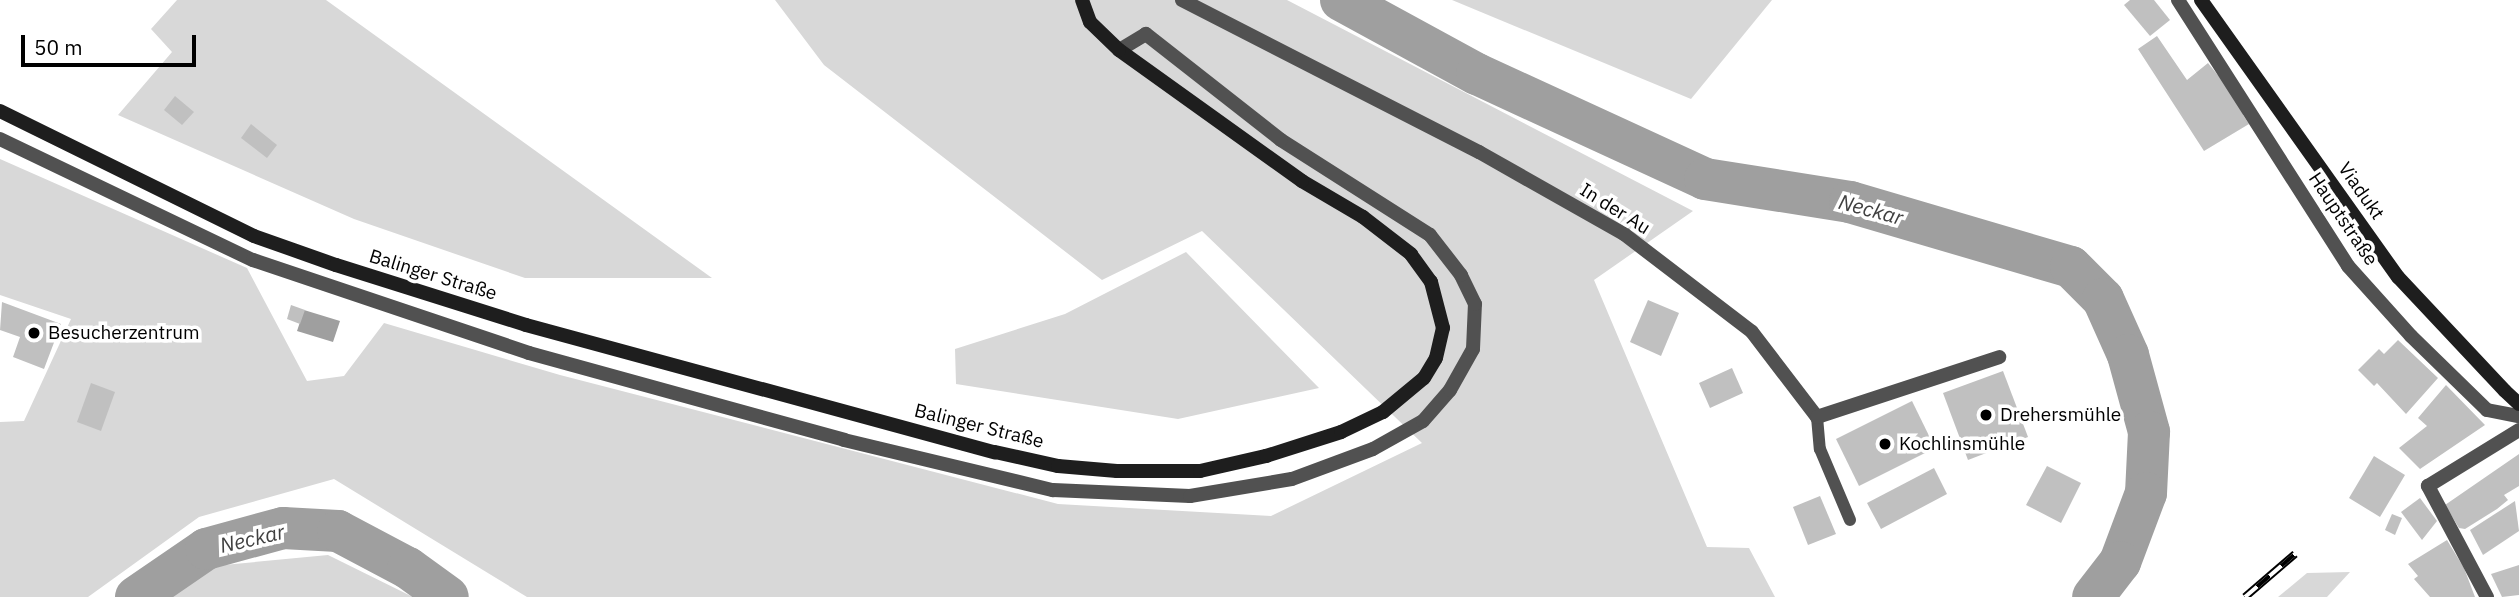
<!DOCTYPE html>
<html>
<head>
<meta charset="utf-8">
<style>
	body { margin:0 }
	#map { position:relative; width:2519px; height:597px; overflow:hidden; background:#fff; font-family:"IBM Plex Sans",sans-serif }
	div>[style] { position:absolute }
	.green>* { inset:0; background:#d8d8d8 }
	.water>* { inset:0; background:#9f9f9f }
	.river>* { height:42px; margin:-21px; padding:0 21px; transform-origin:21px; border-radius:21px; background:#9f9f9f }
	.building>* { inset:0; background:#c0c0c0 }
	.lane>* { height:12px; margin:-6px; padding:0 6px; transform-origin:6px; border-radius:6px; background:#515151 }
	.street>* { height:14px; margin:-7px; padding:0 7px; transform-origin:7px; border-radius:7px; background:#515151 }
	.secondary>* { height:14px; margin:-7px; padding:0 7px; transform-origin:7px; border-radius:7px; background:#1e1e1e }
	.rail>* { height:8px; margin-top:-4px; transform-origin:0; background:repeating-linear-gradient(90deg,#fff 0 16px,#000 0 32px); box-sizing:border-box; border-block:2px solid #000 }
	.secondary-bridge>* { height:14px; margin:-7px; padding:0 7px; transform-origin:7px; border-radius:7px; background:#1e1e1e }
	.dots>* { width:19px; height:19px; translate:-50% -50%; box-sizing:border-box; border:4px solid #fff; border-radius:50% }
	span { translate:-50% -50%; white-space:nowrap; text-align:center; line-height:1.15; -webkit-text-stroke:7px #fff; paint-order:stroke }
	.street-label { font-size:19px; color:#000 }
	.poi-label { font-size:19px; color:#000 }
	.left { translate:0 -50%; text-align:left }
	.water-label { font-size:21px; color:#404040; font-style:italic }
	.scale { position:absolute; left:21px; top:35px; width:175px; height:32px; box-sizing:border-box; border:4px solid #000; border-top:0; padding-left:9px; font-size:21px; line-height:24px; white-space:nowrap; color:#000; -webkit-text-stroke:5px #fff; paint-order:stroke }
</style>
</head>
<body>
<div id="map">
	<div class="green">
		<i style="clip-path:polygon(177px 0,326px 0,712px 278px,525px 278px,354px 219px,118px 115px,172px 52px,151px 29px)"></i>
		<i style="clip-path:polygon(775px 0,1287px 0,1693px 211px,1594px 280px,1707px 547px,1749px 548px,1775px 597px,527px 597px,334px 479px,199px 517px,88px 597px,0 597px,0 422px,24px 421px,71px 319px,0 295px,0 159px,247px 268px,307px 381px,344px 376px,384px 323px,560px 375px,1058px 504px,1271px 516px,1422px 443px,1202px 231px,1102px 280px,824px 65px)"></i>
		<i style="clip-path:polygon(1452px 0,1772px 0,1691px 99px)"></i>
		<i style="clip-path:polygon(1186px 252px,1319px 388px,1178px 419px,956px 384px,955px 349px,1065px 314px)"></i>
		<i style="clip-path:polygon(328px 555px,413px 597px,168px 597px,213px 566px)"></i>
		<i style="clip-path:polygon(2350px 572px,2327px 597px,2278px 597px,2307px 573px)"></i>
	</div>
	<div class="water">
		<i style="clip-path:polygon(304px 310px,340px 321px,333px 342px,297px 331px)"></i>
	</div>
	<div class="river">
		<i style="left:1341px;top:0;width:155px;rotate:28.6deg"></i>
		<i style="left:1477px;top:74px;width:251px;rotate:24.7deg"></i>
		<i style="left:1705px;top:179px;width:147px;rotate:9deg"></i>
		<i style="left:1850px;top:202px;width:230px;rotate:16.4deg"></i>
		<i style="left:2071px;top:267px;width:45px;rotate:45deg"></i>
		<i style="left:2103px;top:299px;width:61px;rotate:65.9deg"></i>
		<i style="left:2128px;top:355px;width:80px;rotate:74.7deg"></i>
		<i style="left:2149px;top:432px;width:61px;rotate:92.8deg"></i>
		<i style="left:2146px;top:493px;width:74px;rotate:110.6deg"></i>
		<i style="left:2120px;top:562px;width:44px;rotate:127.6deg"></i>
		<i style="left:136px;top:597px;width:85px;rotate:-34.4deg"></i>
		<i style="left:206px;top:549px;width:80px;rotate:-15.3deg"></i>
		<i style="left:283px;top:528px;width:55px;rotate:3.1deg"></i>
		<i style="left:338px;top:531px;width:79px;rotate:27.9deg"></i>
		<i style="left:408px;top:568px;width:49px;rotate:35.9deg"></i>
	</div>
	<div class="building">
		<i style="clip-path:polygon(2130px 0,2154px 0,2170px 20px,2150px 36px,2124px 5px)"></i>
		<i style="clip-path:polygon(2157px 36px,2187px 80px,2208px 63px,2247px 111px,2243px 115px,2249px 124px,2204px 151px,2138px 49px)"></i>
		<i style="clip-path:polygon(175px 96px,194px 112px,182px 125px,164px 110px)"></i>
		<i style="clip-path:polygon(251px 124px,277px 145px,267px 158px,241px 138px)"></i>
		<i style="clip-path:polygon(1648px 300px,1679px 313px,1661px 356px,1630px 342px)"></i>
		<i style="clip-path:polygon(2px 302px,61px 324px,44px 369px,13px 357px,20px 337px,0 330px)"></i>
		<i style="clip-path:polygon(291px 305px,305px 310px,300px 324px,287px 319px)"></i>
		<i style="clip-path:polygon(2398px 340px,2438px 378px,2406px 414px,2377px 383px,2374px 386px,2358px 370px,2379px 349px,2384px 354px)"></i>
		<i style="clip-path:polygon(1732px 368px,1743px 393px,1710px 408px,1699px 383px)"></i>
		<i style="clip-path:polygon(2003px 371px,2028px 437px,1968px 460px,1943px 393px)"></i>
		<i style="clip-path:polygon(91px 383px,115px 392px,101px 431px,77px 422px)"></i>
		<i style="clip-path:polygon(2446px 385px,2485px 425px,2420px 469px,2399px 448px,2427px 426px,2418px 418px)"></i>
		<i style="clip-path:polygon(1912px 401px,1935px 448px,1859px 486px,1836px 439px)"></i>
		<i style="clip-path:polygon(2519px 454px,2519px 486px,2504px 495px,2508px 500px,2497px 509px,2465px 529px,2459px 528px,2445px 505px)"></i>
		<i style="clip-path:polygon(2374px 456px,2405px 475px,2380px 517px,2349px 498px)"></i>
		<i style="clip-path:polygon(2047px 466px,2081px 483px,2061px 523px,2026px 505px)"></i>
		<i style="clip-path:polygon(1934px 468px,1947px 494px,1881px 529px,1867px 503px)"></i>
		<i style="clip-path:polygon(1820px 496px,1836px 534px,1808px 545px,1793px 507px)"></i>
		<i style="clip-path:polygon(2420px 498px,2437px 521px,2422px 540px,2401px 512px)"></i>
		<i style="clip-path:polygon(2515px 501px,2519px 531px,2483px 555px,2470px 530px)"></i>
		<i style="clip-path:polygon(2392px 514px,2402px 518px,2395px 535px,2385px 530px)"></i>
		<i style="clip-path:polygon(2447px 540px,2464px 568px,2475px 597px,2430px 597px,2414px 579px,2418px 576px,2408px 564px)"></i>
		<i style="clip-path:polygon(2519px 565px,2519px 595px,2502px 597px,2491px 574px)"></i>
	</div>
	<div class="lane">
		<i style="left:1817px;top:417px;width:32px;rotate:85deg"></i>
		<i style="left:1820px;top:449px;width:77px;rotate:67.1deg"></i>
	</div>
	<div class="street">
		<i style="left:1182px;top:0;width:334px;rotate:27.1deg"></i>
		<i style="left:1479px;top:152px;width:167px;rotate:29.5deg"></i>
		<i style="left:1624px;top:234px;width:161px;rotate:37.4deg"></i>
		<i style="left:1752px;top:332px;width:107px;rotate:52.6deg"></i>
		<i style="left:1817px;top:417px;width:192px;rotate:-18.2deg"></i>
		<i style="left:2178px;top:0;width:316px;rotate:57.4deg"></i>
		<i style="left:2348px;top:266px;width:94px;rotate:48deg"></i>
		<i style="left:2411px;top:336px;width:106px;rotate:44.2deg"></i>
		<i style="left:2487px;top:410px;width:33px;rotate:11deg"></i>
		<i style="left:0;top:139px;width:280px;rotate:25.6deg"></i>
		<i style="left:253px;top:260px;width:291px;rotate:18.6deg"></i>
		<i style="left:529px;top:353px;width:327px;rotate:15.4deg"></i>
		<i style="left:844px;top:440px;width:215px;rotate:13.5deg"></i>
		<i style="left:1053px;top:490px;width:137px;rotate:2.5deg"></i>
		<i style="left:1190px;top:496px;width:103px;rotate:-9.5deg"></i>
		<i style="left:1292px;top:479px;width:86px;rotate:-20.3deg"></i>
		<i style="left:1373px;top:449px;width:57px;rotate:-29.2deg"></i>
		<i style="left:1423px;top:421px;width:41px;rotate:-48.9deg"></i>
		<i style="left:1450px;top:390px;width:47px;rotate:-60.7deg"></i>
		<i style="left:1473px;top:349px;width:45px;rotate:-87.5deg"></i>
		<i style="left:1475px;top:304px;width:32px;rotate:-116deg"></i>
		<i style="left:1461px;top:275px;width:51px;rotate:-127.8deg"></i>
		<i style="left:1430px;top:235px;width:177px;rotate:-147.5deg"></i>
		<i style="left:1281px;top:140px;width:172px;rotate:-141.9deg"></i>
		<i style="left:1146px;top:34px;width:31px;rotate:149deg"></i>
		<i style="left:2487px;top:597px;width:126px;rotate:-118deg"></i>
		<i style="left:2428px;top:486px;width:107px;rotate:-31.6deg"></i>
	</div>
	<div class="secondary">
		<i style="left:0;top:111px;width:283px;rotate:26.2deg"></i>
		<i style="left:254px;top:236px;width:87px;rotate:19.5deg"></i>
		<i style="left:336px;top:265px;width:199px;rotate:17.5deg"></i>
		<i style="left:526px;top:325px;width:486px;rotate:15.2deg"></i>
		<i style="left:995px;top:452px;width:65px;rotate:12.5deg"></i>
		<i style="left:1058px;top:466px;width:59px;rotate:4.8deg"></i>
		<i style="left:1117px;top:471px;width:83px"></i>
		<i style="left:1200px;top:471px;width:68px;rotate:-12.8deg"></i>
		<i style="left:1266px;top:456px;width:79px;rotate:-17.7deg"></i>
		<i style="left:1341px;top:432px;width:47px;rotate:-25.5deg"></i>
		<i style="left:1383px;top:412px;width:53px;rotate:-39.7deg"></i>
		<i style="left:1424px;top:378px;width:23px;rotate:-59deg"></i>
		<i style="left:1436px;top:358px;width:31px;rotate:-77deg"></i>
		<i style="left:1443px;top:328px;width:48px;rotate:-104.6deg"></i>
		<i style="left:1431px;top:282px;width:34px;rotate:-126deg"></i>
		<i style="left:1411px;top:254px;width:61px;rotate:-142.4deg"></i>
		<i style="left:1363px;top:217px;width:71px;rotate:-149.5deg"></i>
		<i style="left:1302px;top:181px;width:225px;rotate:-144.4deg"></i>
		<i style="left:1119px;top:50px;width:40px;rotate:-136deg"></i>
		<i style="left:1090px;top:22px;width:23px;rotate:-110deg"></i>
		<i style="left:2505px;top:391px;width:19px;rotate:43deg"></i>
	</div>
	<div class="rail">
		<i style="left:2245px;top:597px;width:66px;rotate:-40.7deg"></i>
	</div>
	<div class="secondary-bridge">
		<i style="left:2201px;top:0;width:340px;rotate:54.6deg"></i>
		<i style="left:2398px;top:277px;width:156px;rotate:46.8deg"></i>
	</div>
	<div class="dots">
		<i style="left:34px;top:333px;background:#000"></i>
		<i style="left:1986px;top:415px;background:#000"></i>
		<i style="left:1885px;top:444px;background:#000"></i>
	</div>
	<div class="street-label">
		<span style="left:2361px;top:191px;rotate:55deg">Viadukt</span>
		<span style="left:1615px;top:209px;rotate:32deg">In der Au</span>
		<span style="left:2343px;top:219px;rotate:56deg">Hauptstraße</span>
		<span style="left:433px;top:275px;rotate:17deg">Balinger Straße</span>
		<span style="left:979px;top:426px;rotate:14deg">Balinger Straße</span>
	</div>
	<div class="poi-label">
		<span class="left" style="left:48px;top:333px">Besucherzentrum</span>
		<span class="left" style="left:2000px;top:415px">Drehersmühle</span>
		<span class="left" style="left:1899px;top:444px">Kochlinsmühle</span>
	</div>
	<div class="water-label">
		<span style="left:1871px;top:209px;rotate:15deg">Neckar</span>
		<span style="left:252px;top:538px;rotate:-13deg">Neckar</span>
	</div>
	<div class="scale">50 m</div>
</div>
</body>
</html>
